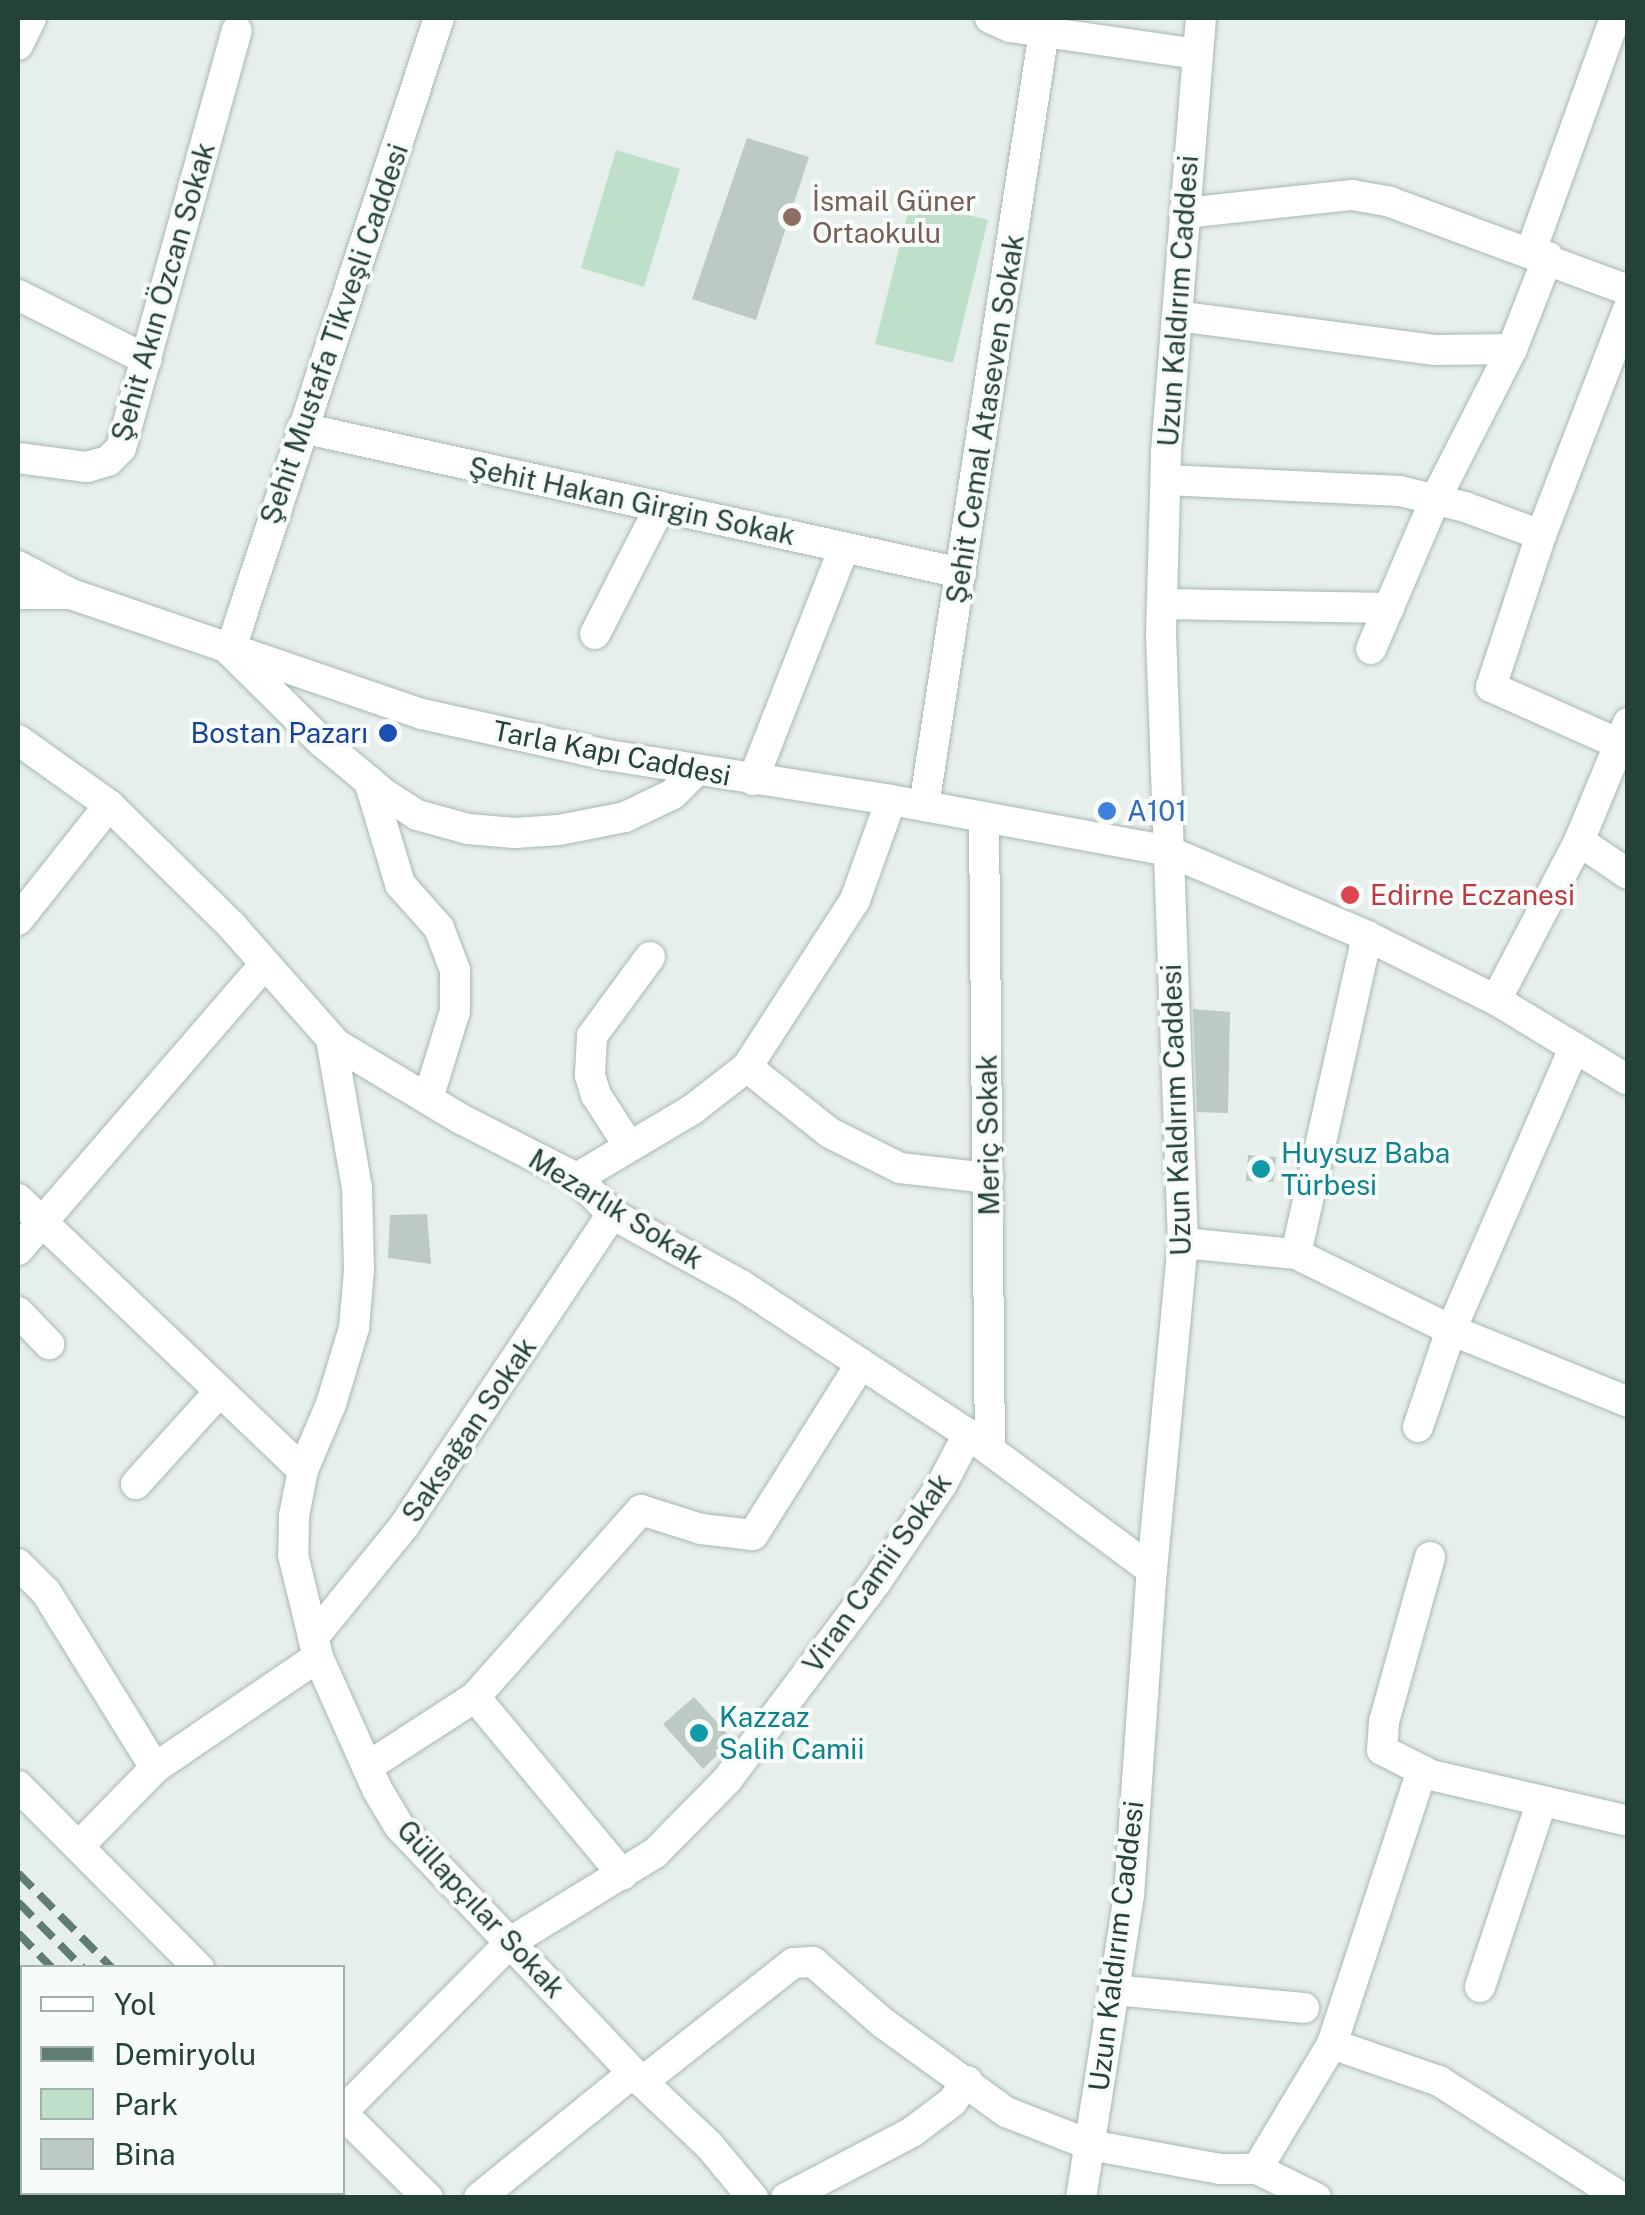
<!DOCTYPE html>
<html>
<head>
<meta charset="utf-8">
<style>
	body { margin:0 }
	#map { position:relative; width:1645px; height:2215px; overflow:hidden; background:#e6efeb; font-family:"Public Sans",sans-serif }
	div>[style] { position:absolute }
	.green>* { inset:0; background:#bfe0c8 }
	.building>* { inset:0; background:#bbcac4 }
	.roads { filter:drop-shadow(0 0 2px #a8b8b2) drop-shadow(0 0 2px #a8b8b2) }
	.street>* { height:30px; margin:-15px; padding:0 15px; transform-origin:15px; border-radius:15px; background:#fff }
	.secondary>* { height:30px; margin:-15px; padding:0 15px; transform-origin:15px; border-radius:15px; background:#fff }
	.rail>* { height:8px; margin-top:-4px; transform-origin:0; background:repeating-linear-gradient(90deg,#5f7d75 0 20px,transparent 0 30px) }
	.dots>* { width:28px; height:28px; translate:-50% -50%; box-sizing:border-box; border:5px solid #f7fbf9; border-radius:50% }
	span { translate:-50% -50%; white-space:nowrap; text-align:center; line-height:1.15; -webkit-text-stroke:8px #f7fbf9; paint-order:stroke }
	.education-label { font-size:28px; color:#785e54 }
	.left { translate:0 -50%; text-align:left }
	.street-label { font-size:28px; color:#24423a }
	.transit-label { font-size:28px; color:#164399 }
	.right { translate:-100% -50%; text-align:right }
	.shop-label { font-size:28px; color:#366cbe }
	.health-label { font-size:28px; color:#be3a42 }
	.culture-label { font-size:28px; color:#0d838f }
	.frame { position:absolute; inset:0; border:20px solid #24423a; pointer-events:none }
	.legend { position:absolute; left:20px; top:1965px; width:325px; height:230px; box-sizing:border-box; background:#f7fbf9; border:2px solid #a3b1ad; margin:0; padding:12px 18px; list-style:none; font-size:30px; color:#24423a }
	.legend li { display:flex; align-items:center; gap:20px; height:50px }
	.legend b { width:50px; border:2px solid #a3b1ad }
</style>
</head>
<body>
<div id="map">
	<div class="green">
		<i style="clip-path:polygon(616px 150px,680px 169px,644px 287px,581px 268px)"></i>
		<i style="clip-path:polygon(911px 201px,988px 220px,953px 363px,875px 344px)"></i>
	</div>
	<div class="building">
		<i style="clip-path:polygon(747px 138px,809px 157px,756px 320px,692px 299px)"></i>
		<i style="clip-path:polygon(1193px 1009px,1230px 1012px,1228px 1113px,1197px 1112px)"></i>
		<i style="clip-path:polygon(1248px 1155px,1276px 1157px,1274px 1182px,1246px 1181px)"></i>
		<i style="clip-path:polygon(427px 1214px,431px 1264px,388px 1258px,390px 1215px)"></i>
		<i style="clip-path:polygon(694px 1697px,733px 1740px,703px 1769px,663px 1724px)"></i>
	</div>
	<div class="roads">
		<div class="street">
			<i style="left:990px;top:18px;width:22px;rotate:24deg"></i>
			<i style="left:1010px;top:27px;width:190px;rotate:8.2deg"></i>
			<i style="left:18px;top:45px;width:30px;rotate:-64deg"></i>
			<i style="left:1185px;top:213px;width:168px;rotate:-6.2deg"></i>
			<i style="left:1352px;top:195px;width:39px;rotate:10deg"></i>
			<i style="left:1390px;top:202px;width:254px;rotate:20.3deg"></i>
			<i style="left:1531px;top:251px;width:248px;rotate:-70.2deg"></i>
			<i style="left:18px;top:295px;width:144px;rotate:26.7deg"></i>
			<i style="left:1177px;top:316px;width:259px;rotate:7.5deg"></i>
			<i style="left:1434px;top:350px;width:78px;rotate:-0.7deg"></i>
			<i style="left:1512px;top:349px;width:99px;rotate:-68.6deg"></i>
			<i style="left:302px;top:428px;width:675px;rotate:12.41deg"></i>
			<i style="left:18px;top:458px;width:70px;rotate:7.4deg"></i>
			<i style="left:87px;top:467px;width:22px;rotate:-16deg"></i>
			<i style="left:108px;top:461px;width:18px;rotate:-45deg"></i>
			<i style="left:121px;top:448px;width:433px;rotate:-74.5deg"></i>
			<i style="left:1166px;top:480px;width:234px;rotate:2.7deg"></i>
			<i style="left:1400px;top:491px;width:67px;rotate:13.8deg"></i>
			<i style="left:1465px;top:507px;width:81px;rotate:20.2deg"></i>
			<i style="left:1162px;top:604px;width:227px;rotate:1deg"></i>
			<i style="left:595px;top:634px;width:143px;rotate:-62.9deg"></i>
			<i style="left:1371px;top:649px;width:160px;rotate:-66.8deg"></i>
			<i style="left:1434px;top:502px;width:172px;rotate:-63deg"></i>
			<i style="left:230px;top:651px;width:129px;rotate:44.7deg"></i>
			<i style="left:322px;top:742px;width:80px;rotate:39.9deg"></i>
			<i style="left:383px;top:793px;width:40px;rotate:32.9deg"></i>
			<i style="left:417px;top:815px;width:53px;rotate:15.4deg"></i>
			<i style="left:468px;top:829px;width:47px;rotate:4.9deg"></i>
			<i style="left:515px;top:833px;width:44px;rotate:-3.9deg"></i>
			<i style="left:559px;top:830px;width:67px;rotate:-11.1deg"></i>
			<i style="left:625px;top:817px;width:53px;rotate:-25.6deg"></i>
			<i style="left:673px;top:794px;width:34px;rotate:-45deg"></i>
			<i style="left:18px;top:740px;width:112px;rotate:35.5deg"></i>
			<i style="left:109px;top:805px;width:173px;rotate:44.5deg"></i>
			<i style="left:232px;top:926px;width:157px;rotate:48.6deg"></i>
			<i style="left:336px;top:1044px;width:146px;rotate:31deg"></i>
			<i style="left:461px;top:1119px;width:130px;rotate:27deg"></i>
			<i style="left:577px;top:1178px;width:50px;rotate:45.8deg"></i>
			<i style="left:612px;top:1214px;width:147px;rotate:28.8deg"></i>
			<i style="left:741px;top:1285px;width:272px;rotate:33.3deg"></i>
			<i style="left:968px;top:1434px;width:229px;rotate:36.5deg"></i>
			<i style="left:1617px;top:743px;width:138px;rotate:-156deg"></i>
			<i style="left:1491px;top:687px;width:160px;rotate:-71.8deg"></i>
			<i style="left:1541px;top:535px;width:242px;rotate:-68.9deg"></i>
			<i style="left:753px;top:780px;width:249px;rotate:-68.6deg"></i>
			<i style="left:369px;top:781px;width:108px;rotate:73.2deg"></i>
			<i style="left:400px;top:884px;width:59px;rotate:48.4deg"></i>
			<i style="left:439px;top:928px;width:45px;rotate:69.1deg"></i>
			<i style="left:455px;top:970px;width:41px;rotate:90deg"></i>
			<i style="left:455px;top:1011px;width:92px;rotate:107.1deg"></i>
			<i style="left:924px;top:806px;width:783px;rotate:-81.19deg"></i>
			<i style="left:984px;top:819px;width:631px;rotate:89.46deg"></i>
			<i style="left:1579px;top:841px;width:59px;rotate:34deg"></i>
			<i style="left:18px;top:920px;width:147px;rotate:-51.6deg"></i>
			<i style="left:1496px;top:1000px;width:179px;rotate:-62.4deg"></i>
			<i style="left:1579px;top:841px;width:128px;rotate:-67.4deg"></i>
			<i style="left:331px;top:1039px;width:151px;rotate:80.1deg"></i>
			<i style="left:357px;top:1188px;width:82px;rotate:88.6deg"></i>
			<i style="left:359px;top:1270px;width:58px;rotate:94.9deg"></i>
			<i style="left:354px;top:1328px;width:79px;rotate:106.8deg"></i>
			<i style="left:331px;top:1404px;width:72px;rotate:113deg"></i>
			<i style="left:303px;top:1470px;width:47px;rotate:101.1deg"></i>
			<i style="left:294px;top:1516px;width:39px;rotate:91deg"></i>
			<i style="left:293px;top:1555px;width:105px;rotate:76.2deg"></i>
			<i style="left:318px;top:1657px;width:145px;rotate:65.9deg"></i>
			<i style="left:377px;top:1789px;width:43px;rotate:59.3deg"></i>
			<i style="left:399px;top:1826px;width:340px;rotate:46.5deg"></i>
			<i style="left:633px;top:2073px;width:105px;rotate:43.5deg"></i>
			<i style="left:709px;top:2145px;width:69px;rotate:50.3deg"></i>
			<i style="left:747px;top:1067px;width:106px;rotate:38.5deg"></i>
			<i style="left:830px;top:1133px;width:78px;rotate:26.6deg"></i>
			<i style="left:900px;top:1168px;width:89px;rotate:6.5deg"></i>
			<i style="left:629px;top:1146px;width:61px;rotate:-122.9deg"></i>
			<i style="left:596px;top:1095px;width:21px;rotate:-107deg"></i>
			<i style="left:590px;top:1075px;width:39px;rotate:-87deg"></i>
			<i style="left:592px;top:1036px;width:98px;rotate:-53.7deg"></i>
			<i style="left:577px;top:1178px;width:135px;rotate:-30.7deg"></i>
			<i style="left:693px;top:1109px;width:68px;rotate:-37.9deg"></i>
			<i style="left:747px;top:1067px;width:199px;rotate:-57.1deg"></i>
			<i style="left:855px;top:900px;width:106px;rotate:-70.2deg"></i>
			<i style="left:18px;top:1199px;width:393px;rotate:43.6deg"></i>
			<i style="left:1183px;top:1243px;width:114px;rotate:5.6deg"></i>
			<i style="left:1296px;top:1254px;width:173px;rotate:26.1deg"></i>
			<i style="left:1451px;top:1330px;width:191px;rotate:22.1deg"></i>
			<i style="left:18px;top:1250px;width:376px;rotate:-49.2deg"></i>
			<i style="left:1296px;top:1254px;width:326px;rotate:-77.4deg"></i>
			<i style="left:18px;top:1312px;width:45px;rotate:45.9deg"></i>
			<i style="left:1418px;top:1427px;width:102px;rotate:-71.2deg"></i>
			<i style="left:1451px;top:1330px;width:308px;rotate:-66.4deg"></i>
			<i style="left:136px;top:1484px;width:125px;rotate:-47.9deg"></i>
			<i style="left:1430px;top:1557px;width:171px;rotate:105.6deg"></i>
			<i style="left:1384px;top:1722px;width:28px;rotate:94deg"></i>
			<i style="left:1382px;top:1750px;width:55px;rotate:27deg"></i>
			<i style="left:1431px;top:1775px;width:202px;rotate:13.1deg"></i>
			<i style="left:18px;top:1564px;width:40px;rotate:45deg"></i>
			<i style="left:46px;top:1592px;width:207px;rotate:58.2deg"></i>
			<i style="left:313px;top:1638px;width:144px;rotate:-50.9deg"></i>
			<i style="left:404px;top:1526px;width:375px;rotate:-56.3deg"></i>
			<i style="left:475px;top:1697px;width:231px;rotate:50.3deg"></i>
			<i style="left:367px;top:1767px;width:129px;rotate:-32.9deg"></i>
			<i style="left:475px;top:1697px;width:250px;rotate:-48.4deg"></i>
			<i style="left:641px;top:1510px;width:63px;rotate:17.6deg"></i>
			<i style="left:701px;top:1529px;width:52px;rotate:6.6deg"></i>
			<i style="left:753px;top:1535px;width:201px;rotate:-57.8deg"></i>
			<i style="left:79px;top:1846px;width:109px;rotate:-45.7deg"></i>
			<i style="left:155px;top:1768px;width:197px;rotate:-34.3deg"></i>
			<i style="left:1480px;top:1987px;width:196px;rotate:-71.6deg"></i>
			<i style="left:1114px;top:1990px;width:191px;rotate:5.4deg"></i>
			<i style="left:1332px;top:2044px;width:113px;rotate:19.1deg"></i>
			<i style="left:1439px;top:2081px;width:217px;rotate:32.6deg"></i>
			<i style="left:642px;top:2082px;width:192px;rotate:-38.2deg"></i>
			<i style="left:793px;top:1963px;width:20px;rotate:-3deg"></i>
			<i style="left:813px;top:1962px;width:93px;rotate:41.1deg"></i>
			<i style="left:883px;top:2023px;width:152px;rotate:35.9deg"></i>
			<i style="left:1006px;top:2112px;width:90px;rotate:21.4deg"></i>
			<i style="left:1090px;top:2145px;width:131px;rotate:10.5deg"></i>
			<i style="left:1219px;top:2169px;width:38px"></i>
			<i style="left:1257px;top:2169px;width:66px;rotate:26.2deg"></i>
			<i style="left:18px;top:2084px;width:6px;rotate:45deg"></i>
			<i style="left:342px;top:2112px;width:241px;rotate:-45.2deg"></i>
			<i style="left:512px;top:1941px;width:168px;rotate:-31.6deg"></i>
			<i style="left:655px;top:1853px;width:103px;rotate:-45.4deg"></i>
			<i style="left:727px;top:1780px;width:248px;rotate:-53deg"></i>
			<i style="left:876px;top:1582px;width:118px;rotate:-56deg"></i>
			<i style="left:942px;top:1484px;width:56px;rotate:-62.5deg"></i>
			<i style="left:1257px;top:2169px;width:146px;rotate:-59deg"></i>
			<i style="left:1332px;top:2044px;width:288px;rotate:-71.8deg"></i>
			<i style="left:201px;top:2192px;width:8px;rotate:50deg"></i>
			<i style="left:479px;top:2198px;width:198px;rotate:-39.1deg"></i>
			<i style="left:786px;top:2198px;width:142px;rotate:-27.6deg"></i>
			<i style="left:912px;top:2132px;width:50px;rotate:-36.9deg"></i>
			<i style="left:952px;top:2102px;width:26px;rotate:-54deg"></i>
		</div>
		<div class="secondary">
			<i style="left:18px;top:566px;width:60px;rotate:27.8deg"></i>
			<i style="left:71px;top:594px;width:371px;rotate:18.9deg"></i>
			<i style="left:422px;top:714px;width:189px;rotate:12.5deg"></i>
			<i style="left:607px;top:755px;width:288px;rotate:9deg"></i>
			<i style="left:891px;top:800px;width:282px;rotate:10.4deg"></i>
			<i style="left:1168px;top:851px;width:216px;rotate:23.1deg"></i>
			<i style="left:1367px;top:936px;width:144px;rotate:26.4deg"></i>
			<i style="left:1496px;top:1000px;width:154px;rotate:31.2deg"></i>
			<i style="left:18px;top:594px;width:53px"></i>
			<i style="left:230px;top:651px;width:667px;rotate:-71.73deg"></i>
			<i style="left:18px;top:1786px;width:257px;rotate:45.2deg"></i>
			<i style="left:342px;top:2113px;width:121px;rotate:44.7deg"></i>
			<i style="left:1081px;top:2198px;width:306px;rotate:-81deg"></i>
			<i style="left:1129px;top:1896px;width:327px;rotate:-86deg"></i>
			<i style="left:1152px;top:1570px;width:328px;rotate:-84.6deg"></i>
			<i style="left:1183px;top:1243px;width:608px;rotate:-92.07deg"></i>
			<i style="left:1161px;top:635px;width:183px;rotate:-88.4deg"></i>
			<i style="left:1166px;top:452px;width:435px;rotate:-85.4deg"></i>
		</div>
	</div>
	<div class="rail">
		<i style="left:18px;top:1873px;width:134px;rotate:45.3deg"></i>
		<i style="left:18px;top:1902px;width:93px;rotate:45.4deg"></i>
		<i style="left:18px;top:1933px;width:49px;rotate:45.8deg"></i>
		<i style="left:276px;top:2192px;width:8px;rotate:50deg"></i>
		<i style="left:308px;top:2192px;width:8px;rotate:50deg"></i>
		<i style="left:338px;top:2192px;width:8px;rotate:50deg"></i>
	</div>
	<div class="dots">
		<i style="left:792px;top:217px;background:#8d6e63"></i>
		<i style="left:388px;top:733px;background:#1a4fb4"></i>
		<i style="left:1107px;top:811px;background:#3f7fe0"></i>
		<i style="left:1350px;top:895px;background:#e0444e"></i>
		<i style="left:1261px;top:1169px;background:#0f9aa8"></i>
		<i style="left:699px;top:1733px;background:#0f9aa8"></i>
	</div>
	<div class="education-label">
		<span class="left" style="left:812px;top:217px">İsmail Güner<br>Ortaokulu</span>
	</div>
	<div class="street-label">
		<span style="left:163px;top:292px;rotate:-74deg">Şehit Akın Özcan Sokak</span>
		<span style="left:1178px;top:301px;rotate:-86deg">Uzun Kaldırım Caddesi</span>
		<span style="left:334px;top:334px;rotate:-71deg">Şehit Mustafa Tikveşli Caddesi</span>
		<span style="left:985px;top:419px;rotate:-81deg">Şehit Cemal Ataseven Sokak</span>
		<span style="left:632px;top:501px;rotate:12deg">Şehit Hakan Girgin Sokak</span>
		<span style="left:612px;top:753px;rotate:11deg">Tarla Kapı Caddesi</span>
		<span style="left:1176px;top:1110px;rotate:-92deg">Uzun Kaldırım Caddesi</span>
		<span style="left:988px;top:1135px;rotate:-91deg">Meriç Sokak</span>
		<span style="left:616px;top:1209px;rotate:32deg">Mezarlık Sokak</span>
		<span style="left:469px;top:1430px;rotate:-56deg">Saksağan Sokak</span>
		<span style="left:877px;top:1573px;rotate:-55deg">Viran Camii Sokak</span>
		<span style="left:481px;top:1909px;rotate:47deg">Güllapçılar Sokak</span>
		<span style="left:1116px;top:1946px;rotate:-83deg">Uzun Kaldırım Caddesi</span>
	</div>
	<div class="transit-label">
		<span class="right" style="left:368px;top:733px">Bostan Pazarı</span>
	</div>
	<div class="shop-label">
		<span class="left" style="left:1127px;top:811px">A101</span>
	</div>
	<div class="health-label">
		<span class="left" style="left:1370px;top:895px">Edirne Eczanesi</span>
	</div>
	<div class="culture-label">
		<span class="left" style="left:1281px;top:1169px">Huysuz Baba<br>Türbesi</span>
		<span class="left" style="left:719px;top:1733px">Kazzaz<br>Salih Camii</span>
	</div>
	<div class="frame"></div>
	<ul class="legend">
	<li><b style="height:12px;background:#fff"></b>Yol</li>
	<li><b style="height:12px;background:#5f7d75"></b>Demiryolu</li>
	<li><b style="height:28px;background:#bfe0c8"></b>Park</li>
	<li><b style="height:28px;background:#bbcac4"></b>Bina</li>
	</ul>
</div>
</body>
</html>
